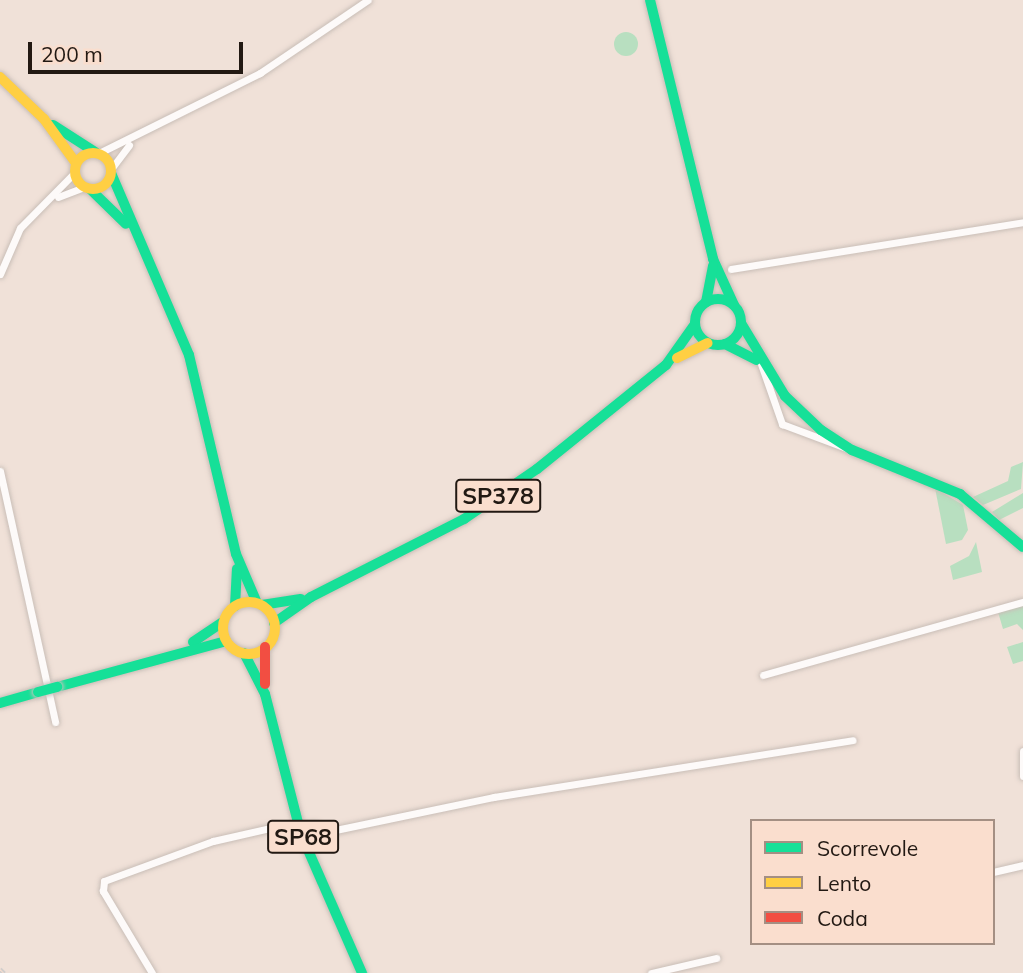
<!DOCTYPE html>
<html>
<head>
<meta charset="utf-8">
<style>
	body { margin:0 }
	#map { position:relative; width:1023px; height:973px; overflow:hidden; background:#f0e1d8; font-family:Mulish,sans-serif }
	div>[style] { position:absolute }
	.green>* { inset:0; background:#b8dfc0 }
	.round { border-radius:50% }
	.roads { filter:drop-shadow(0 0 2px #c9beb7) drop-shadow(0 0 2px #c9beb7) }
	.street>* { height:7px; margin:-3.5px; padding:0 3.5px; transform-origin:3.5px; border-radius:3.5px; background:#fdfaf9 }
	.fast>* { height:10px; margin:-5px; padding:0 5px; transform-origin:5px; border-radius:5px; background:#16e098 }
	.fast>.ring { margin:-5px; padding:0; box-sizing:content-box; background:none; border:10px solid #16e098; border-radius:50% }
	.slow>* { height:10px; margin:-5px; padding:0 5px; transform-origin:5px; border-radius:5px; background:#ffcf43 }
	.slow>.ring { margin:-5px; padding:0; box-sizing:content-box; background:none; border:10px solid #ffcf43; border-radius:50% }
	.jam>* { height:10px; margin:-5px; padding:0 5px; transform-origin:5px; border-radius:5px; background:#f24e42 }
	.rail>* { height:4.5px; margin-top:-2.25px; transform-origin:0; background:repeating-linear-gradient(90deg,#fadece 0 5px,#d2cecc 0 10px); box-sizing:border-box; border-block:2px solid #d2cecc }
	.bridges { filter:drop-shadow(0 0 2px #c9c2bd) drop-shadow(0 0 2px #c9c2bd) }
	.fast-bridge>* { height:10px; margin:-5px; padding:0 5px; transform-origin:5px; border-radius:5px; background:#16e098 }
	span { translate:-50% -50%; white-space:nowrap; text-align:center; line-height:1.15; -webkit-text-stroke:7px #fadece; paint-order:stroke }
	.shield-label span { padding:2px 5px; background:#fadece; border:2px solid; border-radius:5px; -webkit-text-stroke-width:0 }
	.shield-label { font-size:23px; color:#221913; font-weight:700 }
	.legend { position:absolute; left:750px; top:819px; width:245px; height:126px; box-sizing:border-box; background:#fadece; border:2px solid #a48f83; margin:0; padding:9px 12px; list-style:none; font-size:21px; color:#221913 }
	.legend li { display:flex; align-items:center; gap:14px; height:35px }
	.legend b { width:35px; border:2px solid #a48f83 }
	.scale { position:absolute; left:28px; top:42px; width:215px; height:32px; box-sizing:border-box; border:4px solid #221913; border-top:0; padding-left:9px; font-size:21px; line-height:24px; white-space:nowrap; color:#221913; -webkit-text-stroke:5px #fadece; paint-order:stroke }
</style>
</head>
<body>
<div id="map">
	<div class="green">
		<i class="round" style="left:614px;top:32px;width:24px;height:24px"></i>
		<i style="clip-path:polygon(1023px 462px,1021px 489px,983px 505px,973px 497px,1008px 481px,1011px 467px)"></i>
		<i style="clip-path:polygon(935px 488px,963px 505px,968px 530px,962px 540px,946px 544px)"></i>
		<i style="clip-path:polygon(1023px 493px,1023px 508px,999px 520px,992px 512px)"></i>
		<i style="clip-path:polygon(976px 542px,982px 572px,953px 580px,950px 566px,969px 556px)"></i>
		<i style="clip-path:polygon(1023px 605px,1023px 630px,1017px 624px,1003px 629px,998px 612px)"></i>
		<i style="clip-path:polygon(1023px 635px,1023px 661px,1013px 664px,1007px 647px,1023px 642px)"></i>
	</div>
	<div class="roads">
		<div class="street">
			<i style="left:99px;top:153px;width:180px;rotate:-26.4deg"></i>
			<i style="left:260px;top:73px;width:130px;rotate:-34.1deg"></i>
			<i style="left:111px;top:169px;width:30px;rotate:-53deg"></i>
			<i style="left:58px;top:197px;width:28px;rotate:-21deg"></i>
			<i style="left:731px;top:269px;width:296px;rotate:-9.1deg"></i>
			<i style="left:0;top:274px;width:50px;rotate:-66.5deg"></i>
			<i style="left:20px;top:228px;width:77px;rotate:-45.5deg"></i>
			<i style="left:761px;top:364px;width:64px;rotate:70.7deg"></i>
			<i style="left:782px;top:424px;width:72px;rotate:20.5deg"></i>
			<i style="left:0;top:471px;width:257px;rotate:77.6deg"></i>
			<i style="left:763px;top:675px;width:270px;rotate:-15.7deg"></i>
			<i style="left:1023px;top:751px;width:25px;rotate:90deg"></i>
			<i style="left:299px;top:826px;width:16px;rotate:-4deg"></i>
			<i style="left:315px;top:825px;width:10px;rotate:53deg"></i>
			<i style="left:321px;top:833px;width:177px;rotate:-11.8deg"></i>
			<i style="left:494px;top:797px;width:363px;rotate:-9deg"></i>
			<i style="left:993px;top:872px;width:31px;rotate:-13deg"></i>
			<i style="left:152px;top:973px;width:96px;rotate:-120.9deg"></i>
			<i style="left:103px;top:891px;width:10px;rotate:-84deg"></i>
			<i style="left:104px;top:881px;width:116px;rotate:-20.2deg"></i>
			<i style="left:213px;top:841px;width:58px;rotate:-12.8deg"></i>
			<i style="left:270px;top:828px;width:32px;rotate:11deg"></i>
			<i style="left:651px;top:973px;width:67px;rotate:-13deg"></i>
		</div>
		<div class="fast">
			<i style="left:650px;top:0;width:267px;rotate:76.3deg"></i>
			<i style="left:713px;top:259px;width:51px;rotate:65.5deg"></i>
			<i style="left:53px;top:125px;width:50px;rotate:32.7deg"></i>
			<i style="left:111px;top:173px;width:198px;rotate:66.8deg"></i>
			<i style="left:189px;top:355px;width:204px;rotate:76.7deg"></i>
			<i style="left:236px;top:554px;width:53px;rotate:66.8deg"></i>
			<i style="left:90px;top:189px;width:50px;rotate:44.2deg"></i>
			<i class="ring" style="left:695px;top:299px;width:36px;height:36px"></i>
			<i style="left:706px;top:302px;width:37px;rotate:-79deg"></i>
			<i style="left:741px;top:323px;width:85px;rotate:58.9deg"></i>
			<i style="left:785px;top:396px;width:50px;rotate:43.4deg"></i>
			<i style="left:821px;top:430px;width:37px;rotate:33deg"></i>
			<i style="left:852px;top:450px;width:117px;rotate:22.2deg"></i>
			<i style="left:960px;top:494px;width:82px;rotate:40.1deg"></i>
			<i style="left:725px;top:344px;width:35px;rotate:27deg"></i>
			<i style="left:262px;top:605px;width:39px;rotate:-9deg"></i>
			<i style="left:235px;top:606px;width:37px;rotate:-87deg"></i>
			<i style="left:274px;top:623px;width:45px;rotate:-35.1deg"></i>
			<i style="left:311px;top:597px;width:172px;rotate:-27deg"></i>
			<i style="left:464px;top:519px;width:88px;rotate:-34.4deg"></i>
			<i style="left:537px;top:469px;width:166px;rotate:-38.9deg"></i>
			<i style="left:666px;top:365px;width:50px;rotate:-54.7deg"></i>
			<i style="left:193px;top:642px;width:36px;rotate:-34deg"></i>
			<i style="left:244px;top:653px;width:46px;rotate:62.9deg"></i>
			<i style="left:265px;top:694px;width:145px;rotate:75.6deg"></i>
			<i style="left:301px;top:834px;width:152px;rotate:66.3deg"></i>
			<i style="left:57px;top:687px;width:175px;rotate:-15.2deg"></i>
			<i style="left:0;top:703px;width:40px;rotate:-16deg"></i>
		</div>
		<div class="slow">
			<i style="left:0;top:77px;width:61px;rotate:43.7deg"></i>
			<i style="left:44px;top:119px;width:54px;rotate:54deg"></i>
			<i class="ring" style="left:75px;top:153px;width:26px;height:26px"></i>
			<i style="left:677px;top:358px;width:34px;rotate:-26deg"></i>
			<i class="ring" style="left:223px;top:602px;width:42px;height:42px"></i>
		</div>
		<div class="jam">
			<i style="left:265px;top:647px;width:37px;rotate:90deg"></i>
		</div>
	</div>
	<div class="rail">
		<i style="left:0;top:969px;width:6px;rotate:45deg"></i>
	</div>
	<div class="bridges">
		<div class="fast-bridge">
			<i style="left:38px;top:692px;width:20px;rotate:-15deg"></i>
		</div>
	</div>
	<div class="shield-label">
		<span style="left:498px;top:496px">SP378</span>
		<span style="left:303px;top:837px">SP68</span>
	</div>
	<ul class="legend">
	<li><b style="height:9px;background:#16e098"></b>Scorrevole</li>
	<li><b style="height:9px;background:#ffcf43"></b>Lento</li>
	<li><b style="height:9px;background:#f24e42"></b>Coda</li>
	</ul>
	<div class="scale">200 m</div>
</div>
</body>
</html>
